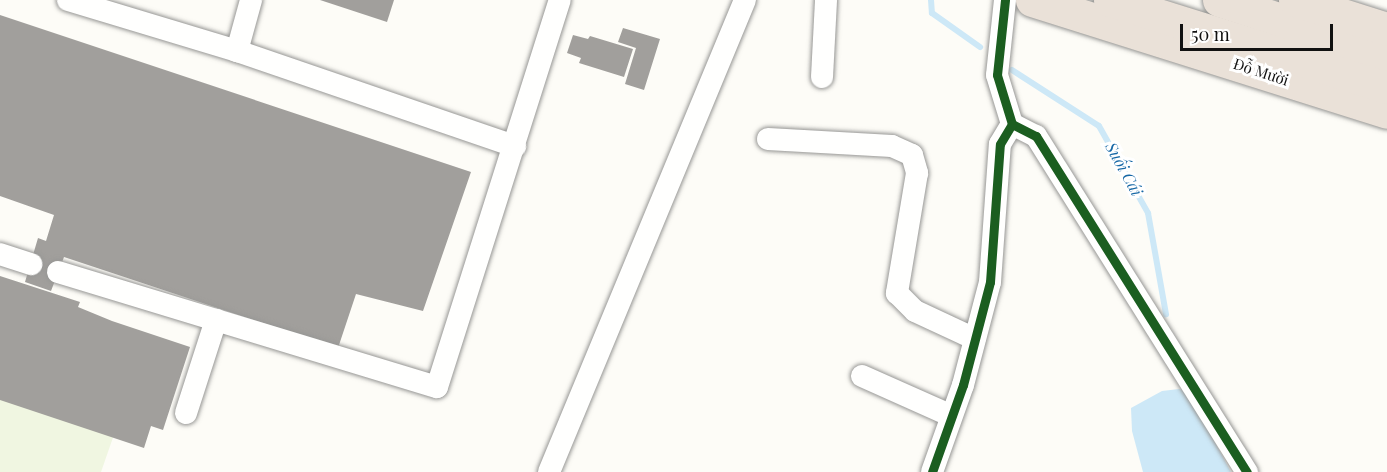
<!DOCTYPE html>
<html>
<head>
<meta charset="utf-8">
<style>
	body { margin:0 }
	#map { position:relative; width:1387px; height:472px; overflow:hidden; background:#fdfcf7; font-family:"Playfair Display",serif }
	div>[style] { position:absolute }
	.pitch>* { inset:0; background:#f0f6e1 }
	.water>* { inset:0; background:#cde8f7 }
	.stream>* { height:6px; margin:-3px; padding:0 3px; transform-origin:3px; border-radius:3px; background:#cde8f7 }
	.building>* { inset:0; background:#a19f9c }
	.roads { filter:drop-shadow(0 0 2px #979795) drop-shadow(0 0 2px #979795) }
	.minor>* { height:22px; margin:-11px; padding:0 11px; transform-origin:11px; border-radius:11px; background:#fffffe }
	.highway>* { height:33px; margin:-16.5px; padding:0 16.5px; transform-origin:16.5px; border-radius:16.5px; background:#eae1d8 }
	.cycleway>* { height:9px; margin:-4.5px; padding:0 4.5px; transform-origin:4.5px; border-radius:4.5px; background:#1b5e20 }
	span { translate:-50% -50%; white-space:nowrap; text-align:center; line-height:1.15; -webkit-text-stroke:6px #fff; paint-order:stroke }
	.street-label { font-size:15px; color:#111 }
	.water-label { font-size:16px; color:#1768a6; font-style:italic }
	.scale { position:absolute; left:1180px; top:24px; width:153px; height:27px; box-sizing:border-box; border:3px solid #111; border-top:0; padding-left:8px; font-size:18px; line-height:21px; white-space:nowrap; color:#111; -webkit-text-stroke:4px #fff; paint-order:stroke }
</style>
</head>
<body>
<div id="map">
	<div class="pitch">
		<i style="clip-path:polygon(0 385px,117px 426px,101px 472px,0 472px)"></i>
	</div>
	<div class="water">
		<i style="clip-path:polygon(1179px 389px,1187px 391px,1231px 472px,1143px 472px,1132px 431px,1131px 408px,1162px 391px)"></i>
	</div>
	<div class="stream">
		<i style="left:931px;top:0;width:13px;rotate:86deg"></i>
		<i style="left:932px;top:13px;width:59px;rotate:35.3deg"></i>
		<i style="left:1012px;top:70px;width:103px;rotate:32.8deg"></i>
		<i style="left:1099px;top:126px;width:100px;rotate:60.6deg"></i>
		<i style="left:1148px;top:213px;width:103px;rotate:79.9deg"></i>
	</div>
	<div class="building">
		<i style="clip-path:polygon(320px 0,394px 0,387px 22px)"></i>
		<i style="clip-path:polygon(0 15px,471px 172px,423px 311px,356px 294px,338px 348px,64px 257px,51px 291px,25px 282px,38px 238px,46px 241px,54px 215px,0 196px)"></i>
		<i style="clip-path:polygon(623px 28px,660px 39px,644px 90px,625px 84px,636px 48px,618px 42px)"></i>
		<i style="clip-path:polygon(573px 35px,588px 39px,590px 36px,633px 49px,624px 77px,579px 63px,581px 58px,567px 53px)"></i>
		<i style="clip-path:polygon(0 276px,80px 302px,78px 307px,112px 321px,190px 347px,163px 430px,151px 426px,144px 448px,0 400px)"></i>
	</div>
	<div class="roads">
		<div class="minor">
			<i style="left:68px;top:0;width:177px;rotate:16.8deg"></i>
			<i style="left:237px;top:51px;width:294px;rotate:18.9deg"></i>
			<i style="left:1005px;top:0;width:75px;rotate:96.1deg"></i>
			<i style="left:997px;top:75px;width:51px;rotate:73deg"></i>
			<i style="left:1012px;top:124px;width:27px;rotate:27deg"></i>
			<i style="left:1036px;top:136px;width:397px;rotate:57.9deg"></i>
			<i style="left:237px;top:51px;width:53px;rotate:-74.6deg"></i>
			<i style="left:822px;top:77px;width:77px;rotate:-87deg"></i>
			<i style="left:768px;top:139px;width:124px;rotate:3.2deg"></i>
			<i style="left:892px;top:146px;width:22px;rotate:24deg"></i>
			<i style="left:912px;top:155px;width:19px;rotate:74deg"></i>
			<i style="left:917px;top:173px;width:122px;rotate:99.5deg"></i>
			<i style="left:897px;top:293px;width:25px;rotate:45deg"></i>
			<i style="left:915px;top:311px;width:66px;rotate:25deg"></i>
			<i style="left:0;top:254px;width:33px;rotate:18deg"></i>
			<i style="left:58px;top:272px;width:396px;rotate:16.9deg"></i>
			<i style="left:437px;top:387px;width:406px;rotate:-72.4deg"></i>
			<i style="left:862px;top:376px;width:98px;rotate:24deg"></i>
			<i style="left:186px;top:413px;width:98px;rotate:-72.1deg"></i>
			<i style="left:549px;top:472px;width:511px;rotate:-67.45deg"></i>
			<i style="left:932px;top:472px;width:92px;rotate:-70.4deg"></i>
			<i style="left:963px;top:385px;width:106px;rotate:-75.3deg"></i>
			<i style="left:990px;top:282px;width:138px;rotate:-85.9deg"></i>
			<i style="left:1000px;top:144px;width:23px;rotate:-59deg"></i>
		</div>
		<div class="highway">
			<i style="left:1032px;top:0;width:372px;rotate:17.5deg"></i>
			<i style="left:1110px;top:0;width:290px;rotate:17.4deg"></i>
			<i style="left:1219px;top:0;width:176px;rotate:17.8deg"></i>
			<i style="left:1295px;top:0;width:96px;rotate:17.5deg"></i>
		</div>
	</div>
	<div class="cycleway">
		<i style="left:1005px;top:0;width:75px;rotate:96.1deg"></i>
		<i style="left:997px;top:75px;width:51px;rotate:73deg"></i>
		<i style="left:1012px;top:124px;width:27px;rotate:27deg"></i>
		<i style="left:1036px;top:136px;width:397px;rotate:57.9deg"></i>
		<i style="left:932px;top:472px;width:92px;rotate:-70.4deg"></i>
		<i style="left:963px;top:385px;width:106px;rotate:-75.3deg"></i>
		<i style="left:990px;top:282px;width:138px;rotate:-85.9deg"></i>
		<i style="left:1000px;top:144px;width:23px;rotate:-59deg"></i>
	</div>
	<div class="street-label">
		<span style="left:1261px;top:72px;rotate:18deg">Đỗ Mười</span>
	</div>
	<div class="water-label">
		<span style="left:1124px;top:169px;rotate:61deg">Suối Cái</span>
	</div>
	<div class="scale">50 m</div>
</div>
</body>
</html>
